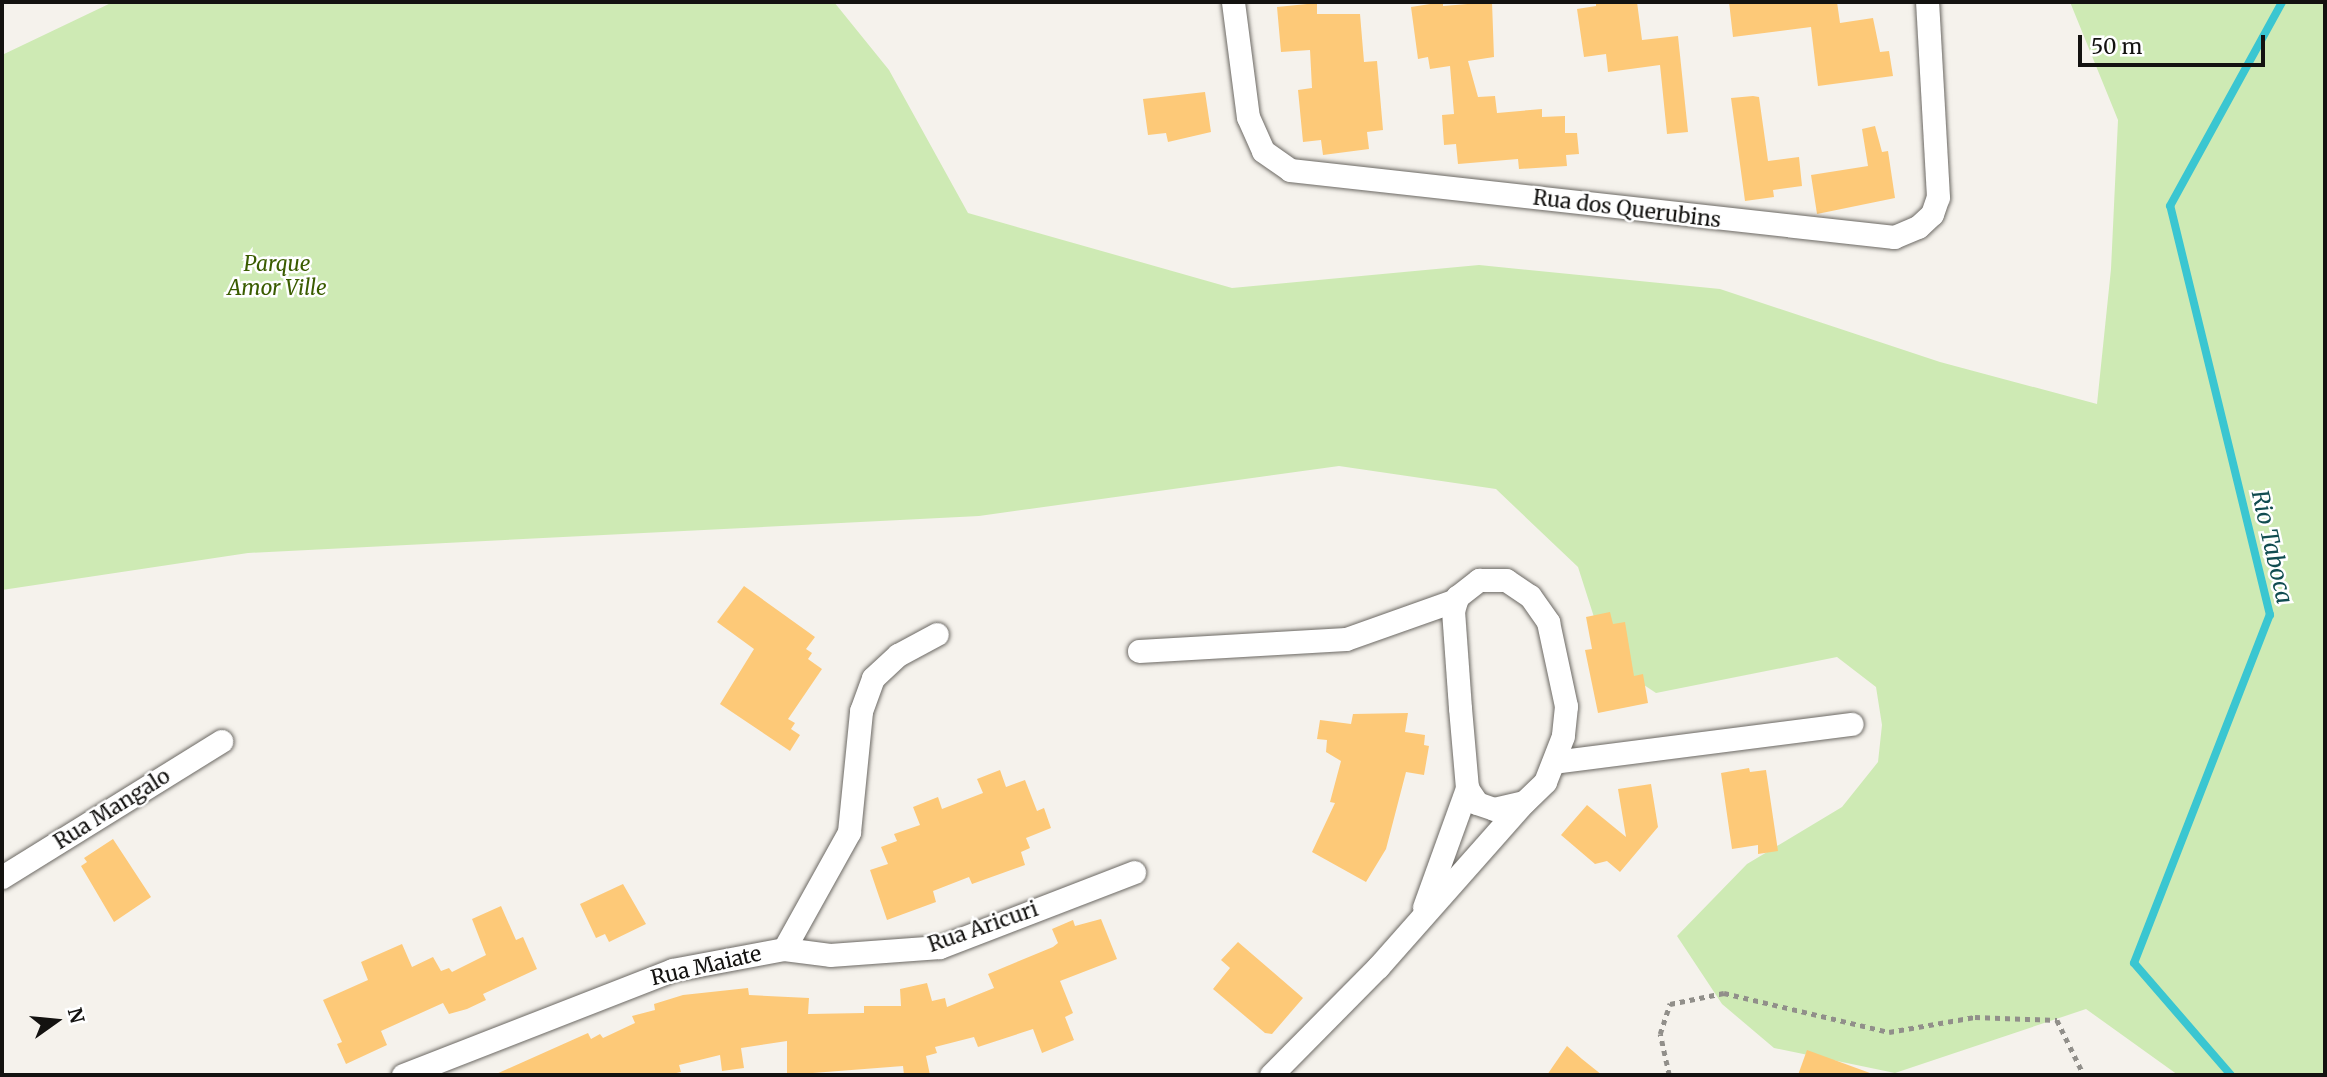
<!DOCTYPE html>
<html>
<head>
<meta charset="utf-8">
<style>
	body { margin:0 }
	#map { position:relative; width:2327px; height:1077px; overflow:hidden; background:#f5f2ec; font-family:Merriweather,serif }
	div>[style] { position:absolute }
	.green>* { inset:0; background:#ceeab4 }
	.stream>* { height:8px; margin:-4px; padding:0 4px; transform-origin:4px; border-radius:4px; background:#3ac6d1 }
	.building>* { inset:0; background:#fdc978 }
	.path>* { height:4.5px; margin-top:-2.25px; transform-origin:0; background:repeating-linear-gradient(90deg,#918f8a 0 5px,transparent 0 10px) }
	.roads { filter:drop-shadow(0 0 2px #6c6964) drop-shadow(0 0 2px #6c6964) }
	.street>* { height:23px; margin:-11.5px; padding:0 11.5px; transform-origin:11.5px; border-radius:11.5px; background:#fff }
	span { translate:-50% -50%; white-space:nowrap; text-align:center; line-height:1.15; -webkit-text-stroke:5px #fff; paint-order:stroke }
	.street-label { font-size:21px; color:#131210 }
	.park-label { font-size:21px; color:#3a5c00; font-style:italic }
	.water-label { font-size:23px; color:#104c50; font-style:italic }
	.frame { position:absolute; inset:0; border:4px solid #131210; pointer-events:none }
	.north { position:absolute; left:21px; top:986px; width:70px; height:70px; -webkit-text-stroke:5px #fff; paint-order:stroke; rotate:75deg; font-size:19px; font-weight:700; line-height:28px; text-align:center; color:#131210 }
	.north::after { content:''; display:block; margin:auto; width:24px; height:32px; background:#131210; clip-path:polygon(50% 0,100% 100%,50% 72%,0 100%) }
	.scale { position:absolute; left:2078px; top:35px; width:187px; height:32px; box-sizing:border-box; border:4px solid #131210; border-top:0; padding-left:9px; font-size:21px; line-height:24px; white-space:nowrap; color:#131210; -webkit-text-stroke:5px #fff; paint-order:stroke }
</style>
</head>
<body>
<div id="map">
	<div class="green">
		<i style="clip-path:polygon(113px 2px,834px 2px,889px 70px,968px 213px,1232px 288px,1479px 265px,1720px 289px,1940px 362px,2097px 404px,2111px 269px,2118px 120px,2070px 2px,2325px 2px,2325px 1075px,2178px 1075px,2086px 1009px,1895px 1073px,1774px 1048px,1722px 1004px,1677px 936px,1747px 864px,1842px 807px,1878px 762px,1882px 725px,1876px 687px,1837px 657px,1656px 693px,1608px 661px,1578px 567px,1496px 489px,1339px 466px,979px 516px,248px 553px,2px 590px,2px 55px)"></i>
	</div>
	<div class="stream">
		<i style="left:2231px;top:1075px;width:148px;rotate:-130.9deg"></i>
		<i style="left:2134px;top:963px;width:374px;rotate:-68.7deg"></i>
		<i style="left:2270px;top:615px;width:421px;rotate:-103.7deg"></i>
		<i style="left:2170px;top:206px;width:233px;rotate:-61.2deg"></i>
	</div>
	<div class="building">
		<i style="clip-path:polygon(1443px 2px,1443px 6px,1492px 2px,1494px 57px,1468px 61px,1478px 97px,1495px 96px,1497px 113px,1542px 109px,1542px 117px,1565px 116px,1565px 133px,1577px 133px,1579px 154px,1566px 155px,1567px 166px,1519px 169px,1518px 159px,1458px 164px,1456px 144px,1444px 145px,1442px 115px,1454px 114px,1450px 66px,1430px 69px,1428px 57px,1418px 59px,1411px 7px)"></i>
		<i style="clip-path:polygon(1596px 2px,1637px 2px,1642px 40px,1678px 36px,1688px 132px,1667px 134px,1660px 65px,1608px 72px,1606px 54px,1584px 57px,1577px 9px,1596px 6px)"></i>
		<i style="clip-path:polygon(1729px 2px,1837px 2px,1840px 23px,1873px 18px,1880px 52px,1889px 51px,1893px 76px,1818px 86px,1811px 27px,1733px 37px)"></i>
		<i style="clip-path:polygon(1317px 3px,1317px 14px,1360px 14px,1364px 62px,1377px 61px,1383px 130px,1367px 132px,1369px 149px,1323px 155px,1321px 140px,1303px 142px,1298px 90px,1312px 88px,1310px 50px,1281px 52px,1277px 7px)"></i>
		<i style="clip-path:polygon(1205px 92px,1211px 132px,1168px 142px,1166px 133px,1148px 135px,1143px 99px)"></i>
		<i style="clip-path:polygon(1753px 96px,1759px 97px,1768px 161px,1799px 157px,1802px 186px,1773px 190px,1774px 197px,1745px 201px,1731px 98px)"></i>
		<i style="clip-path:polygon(1875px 126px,1882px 152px,1888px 151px,1895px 198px,1817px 214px,1811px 175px,1868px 166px,1862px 129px)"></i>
		<i style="clip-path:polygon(744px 586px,815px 637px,806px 649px,812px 653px,808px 659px,822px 669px,788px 719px,795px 723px,791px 729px,800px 735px,790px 751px,720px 704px,754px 649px,717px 622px)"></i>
		<i style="clip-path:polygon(1610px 612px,1613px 624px,1625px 622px,1634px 676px,1643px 674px,1648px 703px,1598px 713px,1585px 650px,1592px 649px,1586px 617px)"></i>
		<i style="clip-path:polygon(1408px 713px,1405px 732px,1425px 735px,1424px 745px,1429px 746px,1424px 775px,1406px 772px,1386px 849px,1366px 882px,1312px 852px,1335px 803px,1330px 802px,1341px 761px,1326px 752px,1327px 740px,1317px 739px,1320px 720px,1351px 724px,1353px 714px)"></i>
		<i style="clip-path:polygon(1749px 768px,1750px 772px,1766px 770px,1778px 851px,1758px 854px,1758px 845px,1732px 849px,1721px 773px)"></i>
		<i style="clip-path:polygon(1000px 770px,1006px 787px,1025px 780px,1037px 811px,1044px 808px,1051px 828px,1026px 838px,1030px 848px,1021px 852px,1025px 865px,972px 884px,969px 877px,933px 891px,936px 902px,887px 920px,870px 870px,888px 864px,881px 847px,897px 841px,894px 834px,920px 825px,913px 807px,938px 797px,942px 809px,983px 793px,977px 779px)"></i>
		<i style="clip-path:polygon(1651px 784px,1658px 827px,1620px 872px,1607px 861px,1595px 864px,1561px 835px,1587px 805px,1626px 837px,1618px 789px)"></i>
		<i style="clip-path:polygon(113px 839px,151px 897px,114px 922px,81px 866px,87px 862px,84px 858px)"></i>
		<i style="clip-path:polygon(623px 884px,646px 924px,609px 942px,605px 934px,596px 938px,580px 904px)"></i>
		<i style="clip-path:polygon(501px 906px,516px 940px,523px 937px,537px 969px,483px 994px,486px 1000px,467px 1009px,449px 1014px,443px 1003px,381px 1031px,387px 1045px,346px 1064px,337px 1044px,342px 1042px,323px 1000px,368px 980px,361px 962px,402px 944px,412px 967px,433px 957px,441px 971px,449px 968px,452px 972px,486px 955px,472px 919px)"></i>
		<i style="clip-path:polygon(1101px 919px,1117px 959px,1060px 981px,1073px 1013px,1065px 1017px,1074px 1040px,1042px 1053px,1033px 1029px,978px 1047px,974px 1037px,935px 1047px,937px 1053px,926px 1056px,930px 1075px,904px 1075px,903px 1066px,787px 1075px,787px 1041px,741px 1048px,744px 1068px,722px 1071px,720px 1055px,679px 1065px,681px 1072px,667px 1075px,494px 1075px,588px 1033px,591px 1039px,600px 1034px,603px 1038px,635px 1023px,632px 1016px,655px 1010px,654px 1004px,683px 995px,748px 988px,749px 995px,809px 998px,808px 1014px,864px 1013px,864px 1006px,901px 1006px,900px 989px,927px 983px,932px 1001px,945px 998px,947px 1007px,994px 988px,988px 974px,1053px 947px,1058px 943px,1052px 929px,1073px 920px,1075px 926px)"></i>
		<i style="clip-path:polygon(1238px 942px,1303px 998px,1272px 1034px,1265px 1033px,1213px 989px,1230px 968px,1221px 960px)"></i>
		<i style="clip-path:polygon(1567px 1046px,1582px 1059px,1602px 1075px,1547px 1075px)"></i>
		<i style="clip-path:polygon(1807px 1050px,1870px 1073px,1870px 1075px,1798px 1075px)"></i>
	</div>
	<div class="path">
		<i style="left:1669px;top:1075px;width:42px;rotate:-102.4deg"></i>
		<i style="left:1660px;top:1034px;width:32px;rotate:-72deg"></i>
		<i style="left:1670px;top:1004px;width:55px;rotate:-11.5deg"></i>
		<i style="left:1724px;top:993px;width:170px;rotate:13.3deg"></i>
		<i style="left:1889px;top:1032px;width:87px;rotate:-9.9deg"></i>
		<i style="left:1975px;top:1017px;width:82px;rotate:2.1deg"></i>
		<i style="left:2057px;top:1020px;width:61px;rotate:63.9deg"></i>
	</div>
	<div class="roads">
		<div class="street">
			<i style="left:1233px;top:2px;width:116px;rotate:82.6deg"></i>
			<i style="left:1248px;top:117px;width:37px;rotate:66deg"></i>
			<i style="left:1263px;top:151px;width:33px;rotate:35deg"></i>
			<i style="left:1290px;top:170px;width:608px;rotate:6.33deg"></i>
			<i style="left:1894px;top:237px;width:26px;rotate:-23deg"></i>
			<i style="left:1918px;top:227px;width:19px;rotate:-43deg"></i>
			<i style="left:1932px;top:214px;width:18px;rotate:-71deg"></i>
			<i style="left:1938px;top:197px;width:195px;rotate:-93.2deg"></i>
			<i style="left:1479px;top:580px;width:27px"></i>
			<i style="left:1506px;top:580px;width:29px;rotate:34deg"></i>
			<i style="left:1530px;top:596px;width:32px;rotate:55deg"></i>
			<i style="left:1548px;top:622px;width:86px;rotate:77.9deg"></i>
			<i style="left:1566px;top:706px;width:30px;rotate:96deg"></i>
			<i style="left:1563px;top:736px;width:49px;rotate:111.4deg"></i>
			<i style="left:1545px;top:782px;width:29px;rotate:136deg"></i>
			<i style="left:1524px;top:802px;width:31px;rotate:167deg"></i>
			<i style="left:1494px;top:809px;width:18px;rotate:-161deg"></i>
			<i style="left:1477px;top:803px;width:18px;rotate:-124deg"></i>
			<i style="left:1467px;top:788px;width:80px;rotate:-95deg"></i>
			<i style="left:1460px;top:708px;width:97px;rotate:-94.1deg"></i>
			<i style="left:1453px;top:611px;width:15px;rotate:-74deg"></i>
			<i style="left:1457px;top:597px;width:28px;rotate:-38deg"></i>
			<i style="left:1139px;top:651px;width:207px;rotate:-3.3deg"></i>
			<i style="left:1346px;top:639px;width:117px;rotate:-19.5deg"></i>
			<i style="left:1554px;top:762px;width:300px;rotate:-7.3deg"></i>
			<i style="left:2px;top:877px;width:258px;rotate:-31.8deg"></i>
			<i style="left:1424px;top:907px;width:127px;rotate:-70.1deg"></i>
			<i style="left:784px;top:949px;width:134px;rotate:-60.9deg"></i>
			<i style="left:849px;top:832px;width:122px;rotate:-84.3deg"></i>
			<i style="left:861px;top:711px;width:35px;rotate:-70deg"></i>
			<i style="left:873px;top:678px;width:34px;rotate:-43deg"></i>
			<i style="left:898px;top:655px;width:44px;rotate:-28.3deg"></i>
			<i style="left:403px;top:1075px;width:289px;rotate:-21.3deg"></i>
			<i style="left:672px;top:970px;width:114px;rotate:-10.6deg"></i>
			<i style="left:784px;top:949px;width:46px;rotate:7.4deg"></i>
			<i style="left:830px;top:955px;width:110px;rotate:-4.2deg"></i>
			<i style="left:940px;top:947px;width:208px;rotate:-21.1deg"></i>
			<i style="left:1271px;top:1075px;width:152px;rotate:-45.3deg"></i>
			<i style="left:1378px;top:967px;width:220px;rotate:-48.5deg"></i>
		</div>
	</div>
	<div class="street-label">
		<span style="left:1627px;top:209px;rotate:7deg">Rua dos Querubins</span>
		<span style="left:112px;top:809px;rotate:-32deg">Rua Mangalo</span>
		<span style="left:983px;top:927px;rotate:-19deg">Rua Aricuri</span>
		<span style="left:706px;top:966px;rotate:-13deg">Rua Maiate</span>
	</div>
	<div class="park-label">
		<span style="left:277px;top:276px">Parque<br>Amor Ville</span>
	</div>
	<div class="water-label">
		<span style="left:2272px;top:547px;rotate:77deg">Rio Taboca</span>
	</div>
	<div class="frame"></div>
	<div class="north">N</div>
	<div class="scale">50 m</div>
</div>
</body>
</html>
